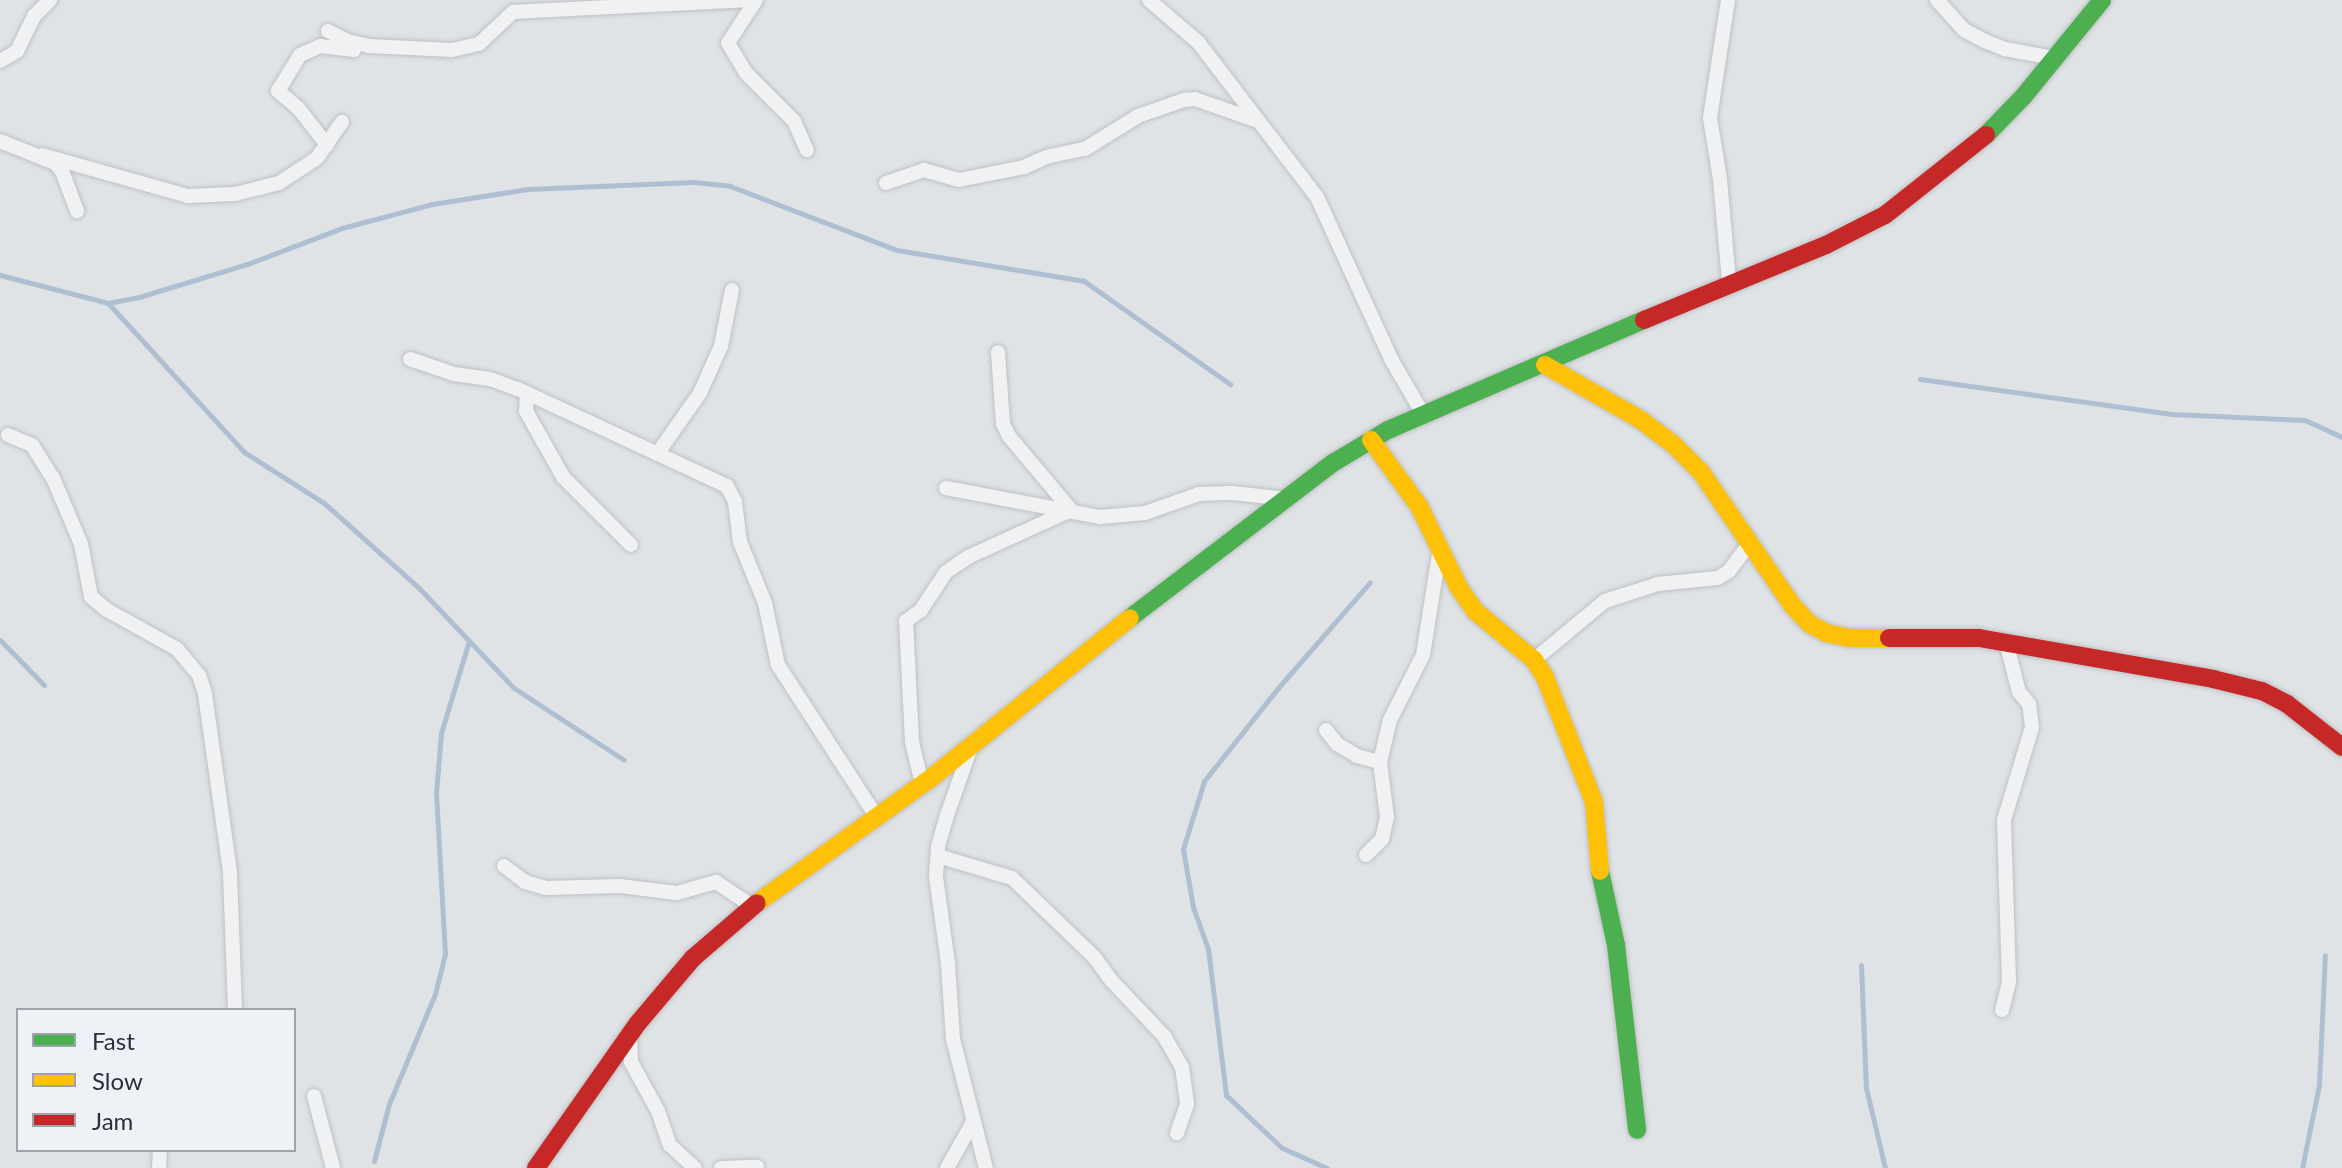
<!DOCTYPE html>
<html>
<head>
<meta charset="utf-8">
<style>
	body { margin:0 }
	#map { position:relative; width:2342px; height:1168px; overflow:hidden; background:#e0e3e6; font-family:Lato,sans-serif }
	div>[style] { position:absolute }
	.stream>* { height:5px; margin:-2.5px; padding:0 2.5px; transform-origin:2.5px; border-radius:2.5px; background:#aebfd1 }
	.roads { filter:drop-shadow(0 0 2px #bfc1c4) drop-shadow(0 0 2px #bfc1c4) }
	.street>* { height:14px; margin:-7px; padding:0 7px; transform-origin:7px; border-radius:7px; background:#f0f1f2 }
	.fast>* { height:18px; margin:-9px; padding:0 9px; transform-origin:9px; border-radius:9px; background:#4caf50 }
	.slow>* { height:18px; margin:-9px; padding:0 9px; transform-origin:9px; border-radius:9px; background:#ffc107 }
	.jam>* { height:18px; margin:-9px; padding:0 9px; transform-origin:9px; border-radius:9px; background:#c62828 }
	span { translate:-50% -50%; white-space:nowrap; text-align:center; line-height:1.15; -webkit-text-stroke:7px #eef1f5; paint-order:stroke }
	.legend { position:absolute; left:16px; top:1008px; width:280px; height:144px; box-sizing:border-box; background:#eef1f5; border:2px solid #9fa4ac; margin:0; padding:10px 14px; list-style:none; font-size:24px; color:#28303f }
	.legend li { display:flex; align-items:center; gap:16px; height:40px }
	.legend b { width:40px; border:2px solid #9fa4ac }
</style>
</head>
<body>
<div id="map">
	<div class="stream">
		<i style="left:0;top:275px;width:112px;rotate:14.5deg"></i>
		<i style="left:108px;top:303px;width:32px;rotate:-11deg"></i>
		<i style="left:139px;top:297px;width:116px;rotate:-17deg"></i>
		<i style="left:250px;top:263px;width:98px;rotate:-20.8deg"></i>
		<i style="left:342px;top:228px;width:93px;rotate:-14.9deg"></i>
		<i style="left:432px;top:204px;width:97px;rotate:-8.9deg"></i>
		<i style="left:528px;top:189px;width:166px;rotate:-2.4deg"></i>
		<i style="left:694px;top:182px;width:36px;rotate:6deg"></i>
		<i style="left:730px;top:186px;width:179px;rotate:21deg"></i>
		<i style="left:897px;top:250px;width:190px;rotate:9.4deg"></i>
		<i style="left:1084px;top:281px;width:179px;rotate:35.2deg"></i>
		<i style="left:108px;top:303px;width:202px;rotate:47.6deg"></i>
		<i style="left:244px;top:452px;width:95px;rotate:32.5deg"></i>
		<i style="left:324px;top:503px;width:127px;rotate:41.8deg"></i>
		<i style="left:419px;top:588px;width:138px;rotate:46.5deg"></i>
		<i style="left:514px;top:688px;width:131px;rotate:33.2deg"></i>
		<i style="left:1920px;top:379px;width:254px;rotate:7.9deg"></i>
		<i style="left:2172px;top:414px;width:133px;rotate:2.6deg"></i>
		<i style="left:2305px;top:420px;width:41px;rotate:24.7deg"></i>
		<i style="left:0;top:640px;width:63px;rotate:45.6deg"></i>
		<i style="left:1861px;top:965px;width:123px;rotate:87.7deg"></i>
		<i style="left:1866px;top:1088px;width:82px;rotate:76.6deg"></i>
		<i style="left:374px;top:1161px;width:59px;rotate:-75.3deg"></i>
		<i style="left:389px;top:1104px;width:119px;rotate:-67.3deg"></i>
		<i style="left:435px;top:994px;width:41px;rotate:-76deg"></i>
		<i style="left:445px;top:954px;width:161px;rotate:-93.2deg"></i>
		<i style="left:436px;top:793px;width:60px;rotate:-85.2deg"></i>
		<i style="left:441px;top:733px;width:96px;rotate:-73.1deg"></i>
		<i style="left:1327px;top:1168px;width:49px;rotate:-156deg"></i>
		<i style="left:1282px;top:1148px;width:77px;rotate:-136.6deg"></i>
		<i style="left:1226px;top:1095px;width:147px;rotate:-97deg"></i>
		<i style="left:1208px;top:949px;width:45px;rotate:-109.7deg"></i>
		<i style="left:1193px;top:907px;width:59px;rotate:-99.8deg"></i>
		<i style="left:1183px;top:849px;width:71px;rotate:-72.8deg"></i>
		<i style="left:1204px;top:781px;width:119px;rotate:-51.5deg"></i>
		<i style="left:1278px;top:688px;width:140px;rotate:-49deg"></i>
		<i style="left:2302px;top:1168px;width:85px;rotate:-78.4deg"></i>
		<i style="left:2319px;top:1085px;width:130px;rotate:-87.4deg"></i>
	</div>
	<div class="roads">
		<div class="street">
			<i style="left:756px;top:0;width:51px;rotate:123.1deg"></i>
			<i style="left:728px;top:43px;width:35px;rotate:59deg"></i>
			<i style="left:746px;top:73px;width:68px;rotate:45deg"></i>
			<i style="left:794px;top:121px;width:32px;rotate:66deg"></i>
			<i style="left:1149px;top:0;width:65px;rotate:40.6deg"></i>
			<i style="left:1198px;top:42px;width:195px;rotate:52.5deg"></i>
			<i style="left:1317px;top:197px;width:178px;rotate:65.4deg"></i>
			<i style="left:1391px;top:359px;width:64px;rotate:59.8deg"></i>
			<i style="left:1728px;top:0;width:119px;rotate:98.7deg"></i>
			<i style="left:1710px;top:118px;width:62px;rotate:80.7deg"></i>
			<i style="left:1720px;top:179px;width:103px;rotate:85deg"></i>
			<i style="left:1937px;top:0;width:40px;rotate:48deg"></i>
			<i style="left:1964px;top:30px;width:24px;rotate:28deg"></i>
			<i style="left:1985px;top:41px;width:22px;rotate:22deg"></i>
			<i style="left:2005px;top:49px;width:50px;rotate:10.4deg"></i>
			<i style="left:328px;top:31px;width:22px;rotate:27deg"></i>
			<i style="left:348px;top:41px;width:22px;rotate:13deg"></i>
			<i style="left:369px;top:46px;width:83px;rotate:2.8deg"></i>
			<i style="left:452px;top:50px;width:28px;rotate:-13deg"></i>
			<i style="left:479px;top:44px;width:47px;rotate:-43.3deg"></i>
			<i style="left:513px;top:12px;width:235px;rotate:-2.9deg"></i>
			<i style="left:0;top:61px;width:20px;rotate:-30deg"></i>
			<i style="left:17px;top:51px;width:39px;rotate:-64deg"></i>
			<i style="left:34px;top:16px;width:23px;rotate:-45deg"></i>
			<i style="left:0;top:141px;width:59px;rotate:21.8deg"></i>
			<i style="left:55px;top:163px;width:11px;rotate:49deg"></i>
			<i style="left:62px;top:171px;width:43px;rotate:69.4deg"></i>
			<i style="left:327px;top:145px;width:46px;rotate:-127.9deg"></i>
			<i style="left:299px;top:109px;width:28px;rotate:-139deg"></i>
			<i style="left:278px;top:91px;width:42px;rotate:-58.6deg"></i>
			<i style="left:300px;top:55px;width:22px;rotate:-24deg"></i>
			<i style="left:320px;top:46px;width:34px;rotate:7deg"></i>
			<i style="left:42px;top:155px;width:152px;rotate:15.7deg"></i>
			<i style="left:188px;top:196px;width:47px;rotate:-2.4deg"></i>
			<i style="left:235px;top:194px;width:45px;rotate:-14deg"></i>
			<i style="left:279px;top:183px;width:45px;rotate:-33.3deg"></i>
			<i style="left:317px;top:158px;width:44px;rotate:-55.2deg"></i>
			<i style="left:886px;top:183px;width:40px;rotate:-18.9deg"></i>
			<i style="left:924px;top:170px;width:36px;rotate:16deg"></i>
			<i style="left:959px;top:180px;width:66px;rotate:-11.3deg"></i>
			<i style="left:1024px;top:167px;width:24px;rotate:-24deg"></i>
			<i style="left:1046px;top:157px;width:40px;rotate:-12deg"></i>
			<i style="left:1085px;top:149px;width:62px;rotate:-31.9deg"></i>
			<i style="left:1138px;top:116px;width:49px;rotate:-19.2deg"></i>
			<i style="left:1184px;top:100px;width:11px;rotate:-5deg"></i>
			<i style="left:1195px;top:99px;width:64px;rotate:19.3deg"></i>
			<i style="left:410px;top:359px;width:46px;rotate:18.8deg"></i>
			<i style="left:454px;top:374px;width:36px;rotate:8deg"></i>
			<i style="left:490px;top:379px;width:30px;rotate:20deg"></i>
			<i style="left:518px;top:389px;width:230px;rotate:24.9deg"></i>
			<i style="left:727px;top:486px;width:18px;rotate:63deg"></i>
			<i style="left:735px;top:502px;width:40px;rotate:82.9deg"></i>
			<i style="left:740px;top:542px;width:66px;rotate:67.7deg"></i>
			<i style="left:765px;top:603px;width:63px;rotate:78.2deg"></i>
			<i style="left:778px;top:665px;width:180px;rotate:57deg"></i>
			<i style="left:527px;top:393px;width:18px;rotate:93deg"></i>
			<i style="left:526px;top:411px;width:76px;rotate:60.7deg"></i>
			<i style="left:563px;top:477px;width:96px;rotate:45deg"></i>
			<i style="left:8px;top:435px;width:26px;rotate:23deg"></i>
			<i style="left:32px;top:445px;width:39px;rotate:58deg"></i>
			<i style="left:53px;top:478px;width:72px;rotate:67deg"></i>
			<i style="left:81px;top:544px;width:54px;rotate:79.3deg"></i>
			<i style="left:91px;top:597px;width:21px;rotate:39deg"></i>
			<i style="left:107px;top:610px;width:80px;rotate:29.1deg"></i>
			<i style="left:177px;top:649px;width:34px;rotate:50deg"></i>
			<i style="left:199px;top:675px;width:20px;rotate:72deg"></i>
			<i style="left:205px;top:694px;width:181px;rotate:82deg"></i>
			<i style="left:230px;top:873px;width:137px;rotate:87.9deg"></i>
			<i style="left:657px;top:454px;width:75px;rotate:-54.8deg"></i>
			<i style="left:700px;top:393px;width:51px;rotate:-65.9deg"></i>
			<i style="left:721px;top:346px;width:57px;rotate:-78.9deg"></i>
			<i style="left:946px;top:488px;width:157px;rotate:10.7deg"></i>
			<i style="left:1100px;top:517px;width:45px;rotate:-5.1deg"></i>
			<i style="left:1145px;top:513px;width:57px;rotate:-19.4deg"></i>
			<i style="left:1199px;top:494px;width:34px;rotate:-2deg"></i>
			<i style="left:1233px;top:493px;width:54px;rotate:6.3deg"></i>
			<i style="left:1534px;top:660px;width:92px;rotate:-39.7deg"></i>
			<i style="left:1605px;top:601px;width:56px;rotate:-17.8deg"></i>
			<i style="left:1658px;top:584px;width:60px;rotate:-5.7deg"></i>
			<i style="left:1718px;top:578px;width:13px;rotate:-32deg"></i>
			<i style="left:1729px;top:571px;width:35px;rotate:-53deg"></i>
			<i style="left:1326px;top:730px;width:18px;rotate:52deg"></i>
			<i style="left:1337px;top:744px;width:23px;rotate:31deg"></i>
			<i style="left:1357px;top:756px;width:24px;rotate:15deg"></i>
			<i style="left:1380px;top:762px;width:43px;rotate:-76.6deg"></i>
			<i style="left:1390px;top:720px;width:73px;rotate:-63.1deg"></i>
			<i style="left:1423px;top:655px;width:108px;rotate:-81deg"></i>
			<i style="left:971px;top:747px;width:72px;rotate:109.4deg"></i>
			<i style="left:947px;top:815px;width:33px;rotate:106deg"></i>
			<i style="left:938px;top:847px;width:30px;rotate:94deg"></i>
			<i style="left:936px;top:877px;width:88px;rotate:82.1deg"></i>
			<i style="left:948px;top:964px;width:75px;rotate:86.2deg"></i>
			<i style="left:953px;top:1039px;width:133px;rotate:75.7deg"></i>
			<i style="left:922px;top:784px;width:43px;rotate:-103.4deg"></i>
			<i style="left:912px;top:742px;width:121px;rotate:-92.8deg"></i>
			<i style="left:906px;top:621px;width:19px;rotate:-36deg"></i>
			<i style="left:921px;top:610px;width:45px;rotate:-56.7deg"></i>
			<i style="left:946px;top:572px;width:27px;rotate:-34deg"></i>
			<i style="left:968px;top:557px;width:113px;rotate:-24.5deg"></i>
			<i style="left:1071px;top:510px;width:97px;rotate:-130deg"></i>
			<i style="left:1009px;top:436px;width:13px;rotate:-117deg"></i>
			<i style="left:1003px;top:424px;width:72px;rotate:-94deg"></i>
			<i style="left:1366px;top:855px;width:23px;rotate:-45deg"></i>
			<i style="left:1382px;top:839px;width:23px;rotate:-77deg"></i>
			<i style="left:1387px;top:817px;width:55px;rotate:-97.3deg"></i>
			<i style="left:938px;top:856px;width:77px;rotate:16.6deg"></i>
			<i style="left:1012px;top:878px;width:115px;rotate:43.9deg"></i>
			<i style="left:1095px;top:958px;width:27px;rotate:54deg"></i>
			<i style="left:1111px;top:980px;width:77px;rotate:46.6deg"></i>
			<i style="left:1164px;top:1036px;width:36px;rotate:60deg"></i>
			<i style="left:1182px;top:1067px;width:37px;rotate:82deg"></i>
			<i style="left:1187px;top:1104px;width:31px;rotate:109deg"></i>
			<i style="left:504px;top:866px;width:26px;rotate:37deg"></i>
			<i style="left:525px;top:882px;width:22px;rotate:16deg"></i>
			<i style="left:546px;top:888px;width:74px;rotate:-1.5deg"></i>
			<i style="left:620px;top:886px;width:57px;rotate:7deg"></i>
			<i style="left:677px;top:893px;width:41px;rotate:-15.8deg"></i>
			<i style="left:716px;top:882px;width:43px;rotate:33.7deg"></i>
			<i style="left:2002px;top:1010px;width:30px;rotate:-76deg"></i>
			<i style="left:2009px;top:981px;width:161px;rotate:-91.8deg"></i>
			<i style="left:2004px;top:820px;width:97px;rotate:-73.2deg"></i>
			<i style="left:2032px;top:727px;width:23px;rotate:-97deg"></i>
			<i style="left:2029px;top:704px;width:16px;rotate:-130deg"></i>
			<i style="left:2019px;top:692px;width:52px;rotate:-104.6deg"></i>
			<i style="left:630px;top:1035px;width:27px;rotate:88deg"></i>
			<i style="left:631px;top:1062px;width:56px;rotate:61.1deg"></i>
			<i style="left:658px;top:1111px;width:36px;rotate:71deg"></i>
			<i style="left:670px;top:1145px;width:34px;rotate:43deg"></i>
			<i style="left:314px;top:1096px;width:74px;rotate:75.2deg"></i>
			<i style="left:159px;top:1168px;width:18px;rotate:-87deg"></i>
			<i style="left:721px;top:1168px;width:36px;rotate:-2deg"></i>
			<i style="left:947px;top:1168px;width:53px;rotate:-60.5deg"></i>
		</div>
		<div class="fast">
			<i style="left:1986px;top:135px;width:53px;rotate:-45.8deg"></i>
			<i style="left:2023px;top:97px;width:125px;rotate:-50.8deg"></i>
			<i style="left:1130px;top:618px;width:255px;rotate:-37.4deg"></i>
			<i style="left:1333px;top:463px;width:64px;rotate:-31deg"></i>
			<i style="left:1388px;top:430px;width:279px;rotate:-23.3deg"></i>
			<i style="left:1600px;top:871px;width:76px;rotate:77.8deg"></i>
			<i style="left:1616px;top:945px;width:186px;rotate:83.5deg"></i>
		</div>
		<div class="slow">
			<i style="left:1545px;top:365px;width:111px;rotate:29.8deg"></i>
			<i style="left:1641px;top:420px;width:40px;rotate:37deg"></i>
			<i style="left:1673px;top:444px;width:40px;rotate:45deg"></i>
			<i style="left:1701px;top:472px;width:161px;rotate:55.6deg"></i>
			<i style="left:1792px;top:605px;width:26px;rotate:47deg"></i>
			<i style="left:1810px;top:624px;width:18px;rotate:29deg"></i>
			<i style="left:1826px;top:633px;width:25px;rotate:12deg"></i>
			<i style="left:1850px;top:638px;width:39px"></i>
			<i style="left:1371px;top:440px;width:82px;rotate:54deg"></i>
			<i style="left:1419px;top:506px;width:91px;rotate:64deg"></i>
			<i style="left:1459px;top:588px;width:28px;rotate:55deg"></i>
			<i style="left:1475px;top:611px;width:77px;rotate:39.7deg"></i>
			<i style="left:1534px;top:660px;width:20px;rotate:57deg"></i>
			<i style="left:1545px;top:677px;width:134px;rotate:68.6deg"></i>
			<i style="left:1594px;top:802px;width:69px;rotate:85deg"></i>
			<i style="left:757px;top:903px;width:214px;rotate:-35.7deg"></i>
			<i style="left:931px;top:778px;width:255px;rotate:-38.8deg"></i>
		</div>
		<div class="jam">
			<i style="left:1644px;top:320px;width:197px;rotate:-22.4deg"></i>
			<i style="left:1826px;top:245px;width:66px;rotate:-27deg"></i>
			<i style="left:1885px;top:215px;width:129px;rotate:-38.4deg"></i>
			<i style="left:1889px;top:638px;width:90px"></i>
			<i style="left:1979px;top:638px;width:238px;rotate:9.9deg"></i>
			<i style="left:2213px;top:679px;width:50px;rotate:13.8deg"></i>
			<i style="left:2262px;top:691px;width:28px;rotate:27deg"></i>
			<i style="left:2287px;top:704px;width:70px;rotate:38deg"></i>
			<i style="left:536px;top:1168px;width:177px;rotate:-54.9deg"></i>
			<i style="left:638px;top:1023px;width:85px;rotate:-49.8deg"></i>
			<i style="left:693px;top:958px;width:84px;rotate:-40.7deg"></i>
		</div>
	</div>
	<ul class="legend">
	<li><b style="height:10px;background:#4caf50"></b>Fast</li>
	<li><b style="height:10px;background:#ffc107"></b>Slow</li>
	<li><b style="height:10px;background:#c62828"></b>Jam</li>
	</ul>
</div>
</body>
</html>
